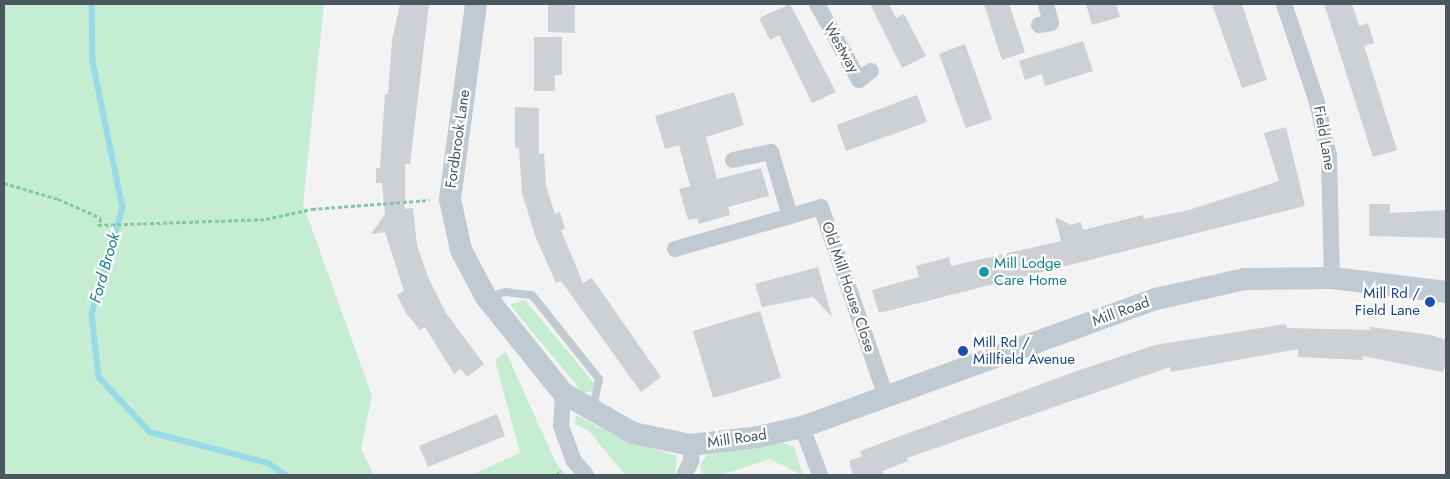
<!DOCTYPE html>
<html>
<head>
<meta charset="utf-8">
<style>
	body { margin:0 }
	#map { position:relative; width:1450px; height:479px; overflow:hidden; background:#f4f3f3; font-family:Jost,sans-serif }
	div>[style] { position:absolute }
	.green>* { inset:0; background:#c5edd2 }
	.stream>* { height:5.5px; margin:-2.75px; padding:0 2.75px; transform-origin:2.75px; border-radius:2.75px; background:#96dbe7 }
	.building>* { inset:0; background:#cdd0d4 }
	.path>* { height:3px; margin-top:-1.5px; transform-origin:0; background:repeating-linear-gradient(90deg,#7fcaa0 0 4px,transparent 0 6.5px) }
	.lane>* { height:8px; margin:-4px; padding:0 4px; transform-origin:4px; border-radius:4px; background:#c1cad0 }
	.street>* { height:16px; margin:-8px; padding:0 8px; transform-origin:8px; border-radius:8px; background:#c1cad0 }
	.secondary>* { height:22px; margin:-11px; padding:0 11px; transform-origin:11px; border-radius:11px; background:#c0cad2 }
	.dots>* { width:14px; height:14px; translate:-50% -50%; box-sizing:border-box; border:2px solid #fff; border-radius:50% }
	span { translate:-50% -50%; white-space:nowrap; text-align:center; line-height:1.15; -webkit-text-stroke:4.5px #fff; paint-order:stroke }
	.street-label { font-size:15px; color:#4b575f }
	.culture-label { font-size:15px; color:#0d838f }
	.left { translate:0 -50%; text-align:left }
	.transit-label { font-size:15px; color:#164399 }
	.right { translate:-100% -50%; text-align:right }
	.water-label { font-size:16px; color:#167e90; font-style:italic }
	.frame { position:absolute; inset:0; border:5px solid #4b575f; pointer-events:none }
</style>
</head>
<body>
<div id="map">
	<div class="green">
		<i style="clip-path:polygon(4px 4px,324px 4px,303px 204px,372px 396px,361px 449px,374px 475px,4px 475px)"></i>
		<i style="clip-path:polygon(525px 300px,594px 383px,592px 391px,583px 393px,510px 305px)"></i>
		<i style="clip-path:polygon(506px 352px,556px 463px,565px 475px,471px 475px,520px 453px,495px 360px)"></i>
		<i style="clip-path:polygon(576px 415px,622px 439px,677px 456px,675px 474px,625px 475px,589px 431px,575px 424px)"></i>
		<i style="clip-path:polygon(783px 443px,794px 447px,803px 475px,769px 459px,721px 475px,702px 473px,700px 465px,707px 455px)"></i>
	</div>
	<div class="stream">
		<i style="left:92px;top:4px;width:58px;rotate:89deg"></i>
		<i style="left:93px;top:62px;width:149px;rotate:78.4deg"></i>
		<i style="left:123px;top:208px;width:110px;rotate:106.3deg"></i>
		<i style="left:92px;top:314px;width:63px;rotate:83.7deg"></i>
		<i style="left:99px;top:377px;width:75px;rotate:47.2deg"></i>
		<i style="left:150px;top:432px;width:122px;rotate:14.7deg"></i>
		<i style="left:268px;top:463px;width:22px;rotate:34deg"></i>
	</div>
	<div class="building">
		<i style="clip-path:polygon(400px 4px,429px 4px,410px 164px,405px 164px,405px 209px,413px 208px,417px 245px,428px 277px,446px 313px,484px 364px,467px 377px,461px 369px,454px 374px,425px 327px,420px 330px,406px 313px,397px 295px,404px 291px,385px 232px,371px 234px,385px 214px,382px 183px,376px 183px,376px 168px,380px 168px,385px 94px,388px 94px,392px 40px)"></i>
		<i style="clip-path:polygon(548px 4px,575px 4px,575px 33px,548px 32px)"></i>
		<i style="clip-path:polygon(790px 4px,836px 92px,812px 103px,779px 35px,770px 40px,759px 18px)"></i>
		<i style="clip-path:polygon(870px 4px,889px 4px,896px 18px,904px 14px,926px 56px,902px 68px)"></i>
		<i style="clip-path:polygon(984px 4px,1009px 4px,1025px 52px,1002px 60px)"></i>
		<i style="clip-path:polygon(1086px 4px,1116px 4px,1120px 17px,1092px 25px)"></i>
		<i style="clip-path:polygon(1212px 4px,1242px 4px,1267px 80px,1242px 88px)"></i>
		<i style="clip-path:polygon(1324px 4px,1352px 4px,1359px 26px,1368px 23px,1374px 43px,1364px 46px,1397px 150px,1373px 157px)"></i>
		<i style="clip-path:polygon(534px 37px,562px 37px,562px 75px,555px 75px,555px 91px,534px 91px)"></i>
		<i style="clip-path:polygon(1083px 41px,1093px 71px,1045px 86px,1042px 74px,1025px 80px,1019px 61px)"></i>
		<i style="clip-path:polygon(965px 44px,992px 119px,966px 128px,939px 54px)"></i>
		<i style="clip-path:polygon(734px 92px,744px 125px,706px 137px,717px 179px,761px 168px,769px 196px,728px 207px,730px 215px,699px 224px,697px 218px,688px 220px,679px 189px,690px 186px,679px 145px,665px 149px,655px 116px)"></i>
		<i style="clip-path:polygon(917px 95px,927px 122px,846px 151px,837px 125px)"></i>
		<i style="clip-path:polygon(515px 107px,539px 108px,539px 154px,544px 153px,546px 186px,555px 214px,560px 212px,565px 229px,561px 230px,583px 283px,592px 278px,661px 377px,641px 392px,561px 281px,556px 283px,536px 238px,522px 193px,519px 148px,515px 148px)"></i>
		<i style="clip-path:polygon(1286px 127px,1305px 206px,879px 313px,872px 290px,919px 277px,916px 266px,949px 257px,951px 266px,1061px 241px,1055px 217px,1071px 225px,1081px 222px,1083px 230px,1143px 215px,1144px 219px,1189px 210px,1279px 181px,1264px 133px)"></i>
		<i style="clip-path:polygon(1369px 204px,1390px 204px,1390px 213px,1446px 210px,1446px 238px,1369px 236px)"></i>
		<i style="clip-path:polygon(818px 267px,832px 317px,813px 297px,762px 307px,755px 284px)"></i>
		<i style="clip-path:polygon(760px 311px,781px 378px,713px 398px,693px 331px)"></i>
		<i style="clip-path:polygon(1286px 324px,1287px 328px,1370px 330px,1370px 327px,1431px 335px,1446px 340px,1446px 366px,1442px 372px,1363px 356px,1363px 360px,1298px 357px,1298px 349px,1171px 372px,1170px 367px,907px 458px,908px 461px,882px 471px,884px 475px,853px 475px,849px 461px,862px 456px,860px 451px,1082px 369px,1155px 345px)"></i>
		<i style="clip-path:polygon(497px 414px,505px 436px,428px 467px,419px 446px)"></i>
	</div>
	<div class="path">
		<i style="left:4px;top:183px;width:56px;rotate:16.5deg"></i>
		<i style="left:58px;top:199px;width:47px;rotate:23.8deg"></i>
		<i style="left:101px;top:218px;width:8px;rotate:113deg"></i>
		<i style="left:98px;top:225px;width:168px;rotate:-2deg"></i>
		<i style="left:266px;top:219px;width:47px;rotate:-12.3deg"></i>
		<i style="left:312px;top:209px;width:118px;rotate:-4.4deg"></i>
		<i style="left:556px;top:475px;width:7px;rotate:-34deg"></i>
	</div>
	<div class="lane">
		<i style="left:490px;top:296px;width:16px;rotate:-14deg"></i>
		<i style="left:506px;top:292px;width:26px;rotate:7deg"></i>
		<i style="left:532px;top:295px;width:107px;rotate:51.4deg"></i>
		<i style="left:599px;top:379px;width:30px;rotate:102deg"></i>
	</div>
	<div class="street">
		<i style="left:817px;top:4px;width:87px;rotate:61.1deg"></i>
		<i style="left:859px;top:80px;width:15px;rotate:-37deg"></i>
		<i style="left:1284px;top:4px;width:103px;rotate:71.4deg"></i>
		<i style="left:1317px;top:102px;width:55px;rotate:77.5deg"></i>
		<i style="left:1329px;top:156px;width:122px;rotate:88.6deg"></i>
		<i style="left:1039px;top:25px;width:12px;rotate:-9deg"></i>
		<i style="left:1051px;top:23px;width:20px;rotate:-105deg"></i>
		<i style="left:733px;top:160px;width:39px;rotate:-12deg"></i>
		<i style="left:771px;top:152px;width:67px;rotate:73.5deg"></i>
		<i style="left:675px;top:249px;width:152px;rotate:-16deg"></i>
		<i style="left:821px;top:207px;width:201px;rotate:71.1deg"></i>
		<i style="left:563px;top:393px;width:33px;rotate:93deg"></i>
		<i style="left:561px;top:426px;width:37px;rotate:70deg"></i>
		<i style="left:574px;top:461px;width:18px;rotate:49deg"></i>
		<i style="left:802px;top:427px;width:51px;rotate:69.4deg"></i>
		<i style="left:684px;top:475px;width:16px;rotate:-63deg"></i>
		<i style="left:691px;top:461px;width:16px;rotate:-90deg"></i>
	</div>
	<div class="secondary">
		<i style="left:476px;top:4px;width:197px;rotate:97.6deg"></i>
		<i style="left:450px;top:199px;width:52px;rotate:77.8deg"></i>
		<i style="left:461px;top:250px;width:53px;rotate:62deg"></i>
		<i style="left:486px;top:297px;width:123px;rotate:51.3deg"></i>
		<i style="left:563px;top:393px;width:81px;rotate:29.7deg"></i>
		<i style="left:633px;top:433px;width:59px;rotate:11.7deg"></i>
		<i style="left:691px;top:445px;width:67px;rotate:-6.8deg"></i>
		<i style="left:758px;top:437px;width:45px;rotate:-12.8deg"></i>
		<i style="left:802px;top:427px;width:376px;rotate:-19.9deg"></i>
		<i style="left:1156px;top:299px;width:91px;rotate:-12.7deg"></i>
		<i style="left:1245px;top:279px;width:87px;rotate:-0.7deg"></i>
		<i style="left:1332px;top:278px;width:115px;rotate:7deg"></i>
	</div>
	<div class="dots">
		<i style="left:984px;top:272px;background:#0f9aa8"></i>
		<i style="left:1430px;top:302px;background:#1a4fb4"></i>
		<i style="left:963px;top:351px;background:#1a4fb4"></i>
	</div>
	<div class="street-label">
		<span style="left:841px;top:48px;rotate:60deg">Westway</span>
		<span style="left:1324px;top:138px;rotate:80deg">Field Lane</span>
		<span style="left:458px;top:139px;rotate:-82deg">Fordbrook Lane</span>
		<span style="left:848px;top:287px;rotate:71deg">Old Mill House Close</span>
		<span style="left:1121px;top:312px;rotate:-20deg">Mill Road</span>
		<span style="left:737px;top:439px;rotate:-8deg">Mill Road</span>
	</div>
	<div class="culture-label">
		<span class="left" style="left:994px;top:272px">Mill Lodge<br>Care Home</span>
	</div>
	<div class="transit-label">
		<span class="right" style="left:1420px;top:302px">Mill Rd /<br>Field Lane</span>
		<span class="left" style="left:973px;top:351px">Mill Rd /<br>Millfield Avenue</span>
	</div>
	<div class="water-label">
		<span style="left:105px;top:268px;rotate:-74deg">Ford Brook</span>
	</div>
	<div class="frame"></div>
</div>
</body>
</html>
